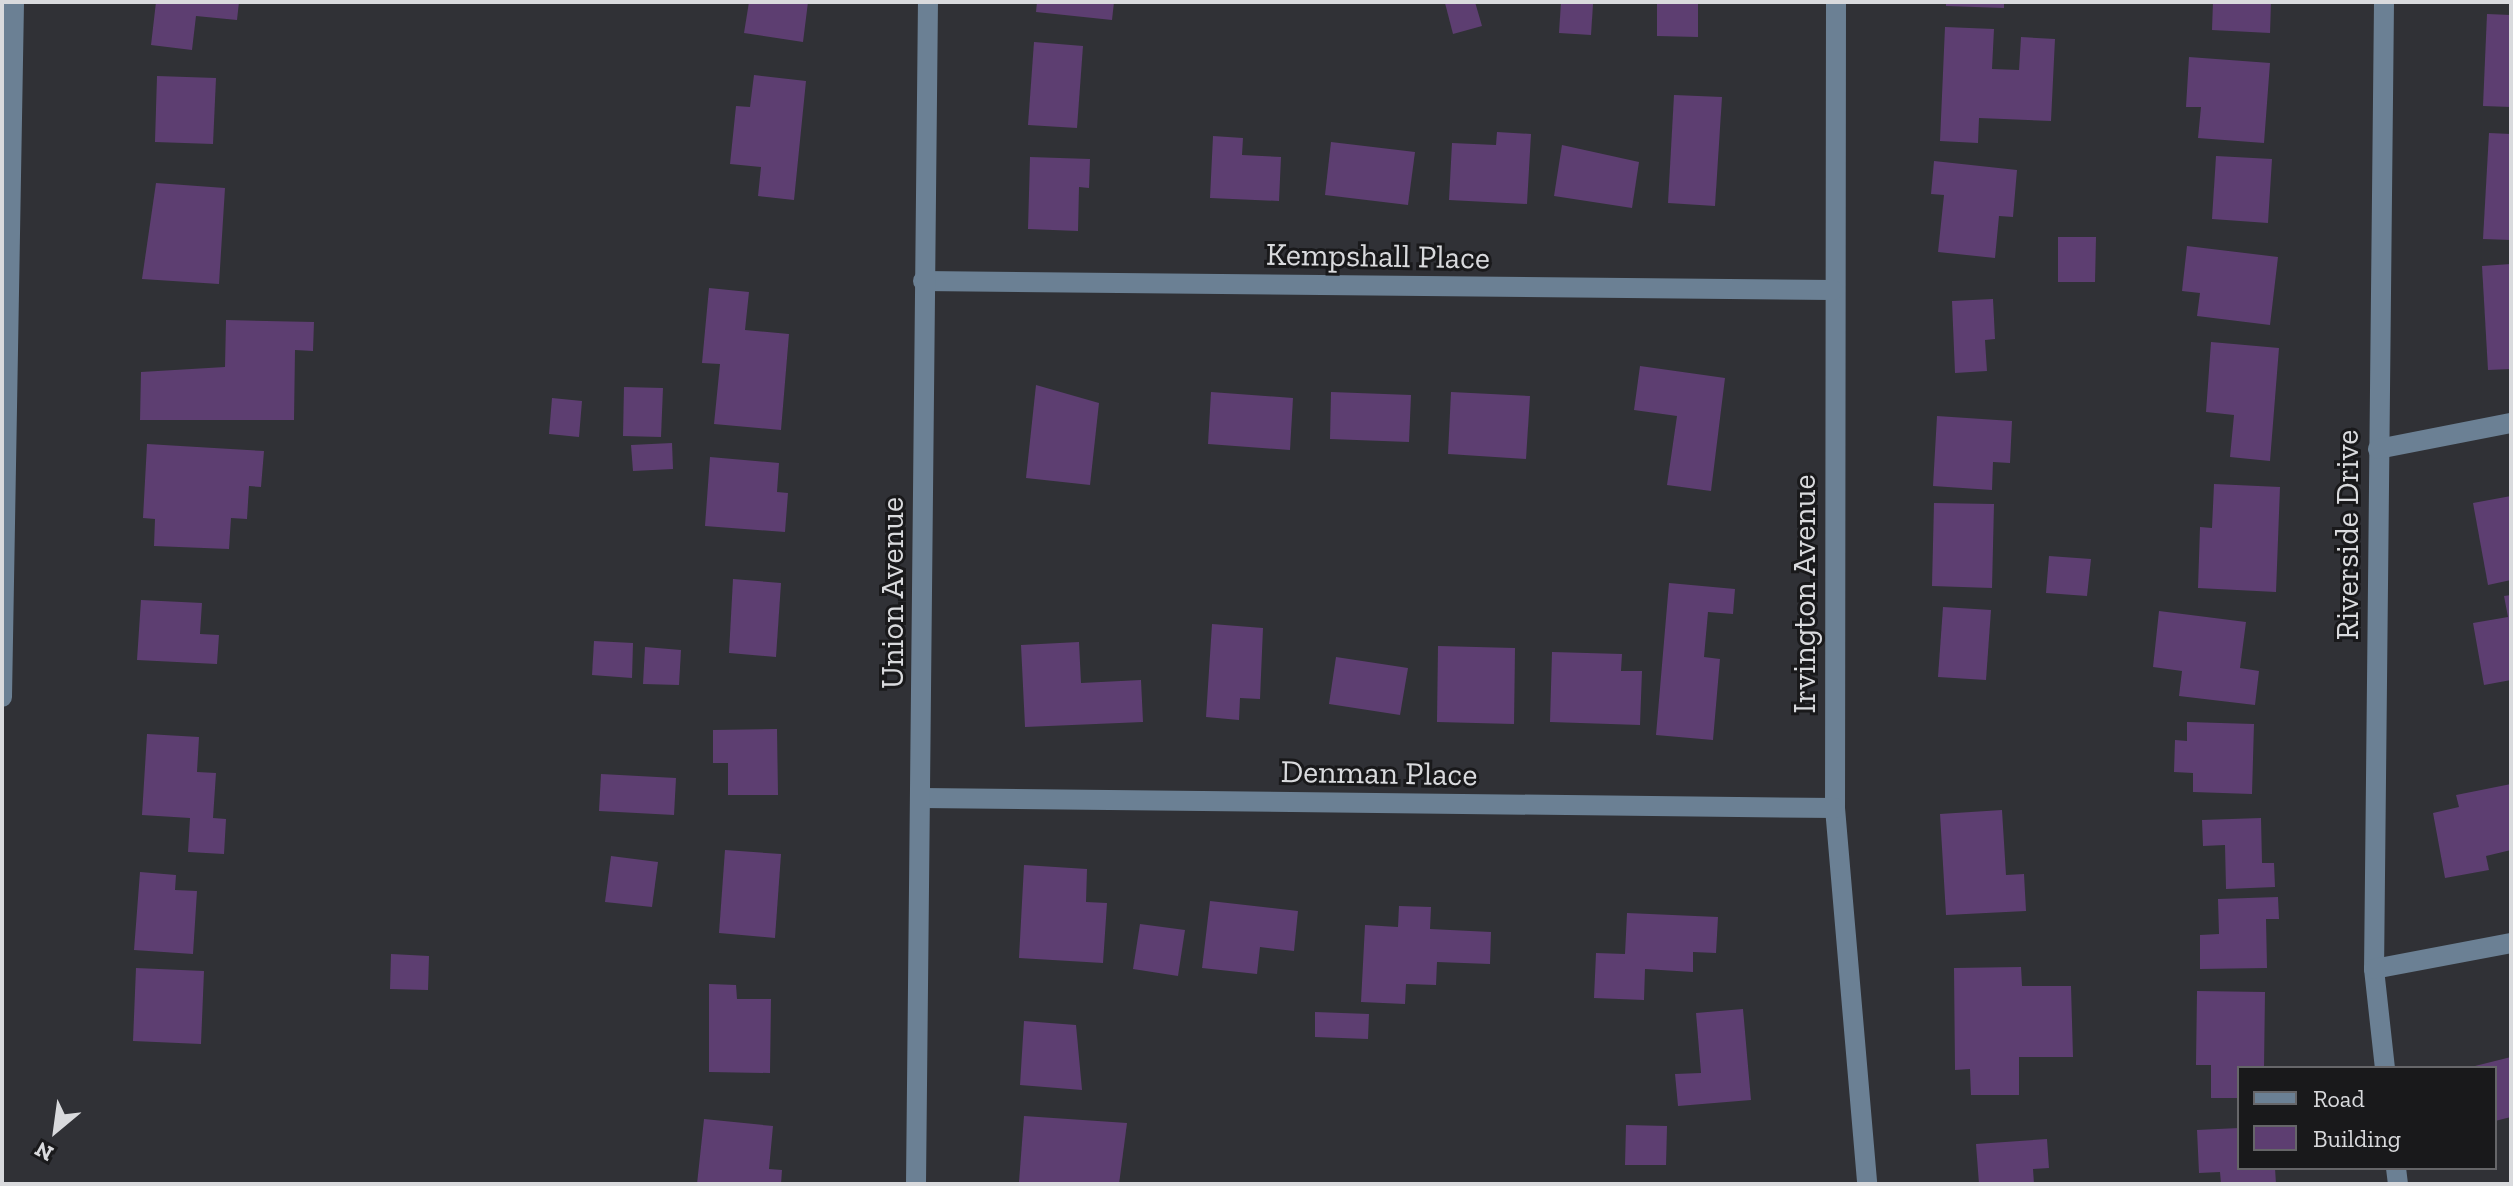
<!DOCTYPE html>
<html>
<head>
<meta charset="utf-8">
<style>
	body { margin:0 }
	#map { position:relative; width:2513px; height:1186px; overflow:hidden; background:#303136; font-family:"Zilla Slab",serif }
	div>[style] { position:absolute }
	.building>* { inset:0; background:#5d3e71 }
	.minor>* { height:20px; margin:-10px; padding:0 10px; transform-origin:10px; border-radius:10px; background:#6b8094 }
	span { translate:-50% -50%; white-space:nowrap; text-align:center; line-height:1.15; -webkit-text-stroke:6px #19191b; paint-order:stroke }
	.street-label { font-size:32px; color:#d9dadd }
	.frame { position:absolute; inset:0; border:4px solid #d9dadd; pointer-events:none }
	.legend { position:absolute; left:2237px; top:1066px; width:260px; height:104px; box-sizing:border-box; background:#19191b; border:2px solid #666669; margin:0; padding:10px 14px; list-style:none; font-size:24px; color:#d9dadd }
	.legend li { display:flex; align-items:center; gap:16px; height:40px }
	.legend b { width:40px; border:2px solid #666669 }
	.north { position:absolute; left:16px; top:1090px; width:80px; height:80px; -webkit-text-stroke:6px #19191b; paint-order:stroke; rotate:209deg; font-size:22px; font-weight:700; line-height:32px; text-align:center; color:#d9dadd }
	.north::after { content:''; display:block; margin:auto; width:28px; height:36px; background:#d9dadd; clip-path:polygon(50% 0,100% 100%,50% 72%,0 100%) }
</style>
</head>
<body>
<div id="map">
	<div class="building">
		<i style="clip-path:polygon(156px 2px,239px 2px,237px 20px,196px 16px,192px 50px,151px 45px)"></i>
		<i style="clip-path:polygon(749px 2px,808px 2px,803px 42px,744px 33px)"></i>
		<i style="clip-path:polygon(1037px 2px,1114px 2px,1112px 20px,1036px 12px)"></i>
		<i style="clip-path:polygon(1475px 2px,1482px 26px,1453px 34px,1445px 3px)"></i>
		<i style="clip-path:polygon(1561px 2px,1593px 4px,1591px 35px,1559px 33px)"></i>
		<i style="clip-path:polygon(1657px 2px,1698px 2px,1698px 37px,1657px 36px)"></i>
		<i style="clip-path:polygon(1946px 2px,2004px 2px,2004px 8px,1946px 6px)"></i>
		<i style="clip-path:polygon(2213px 2px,2271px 2px,2270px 33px,2212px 30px)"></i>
		<i style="clip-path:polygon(2487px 14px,2511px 15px,2511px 107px,2483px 106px)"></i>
		<i style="clip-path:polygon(1945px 27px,1994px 29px,1992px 69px,2019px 70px,2021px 37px,2055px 39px,2051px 121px,1979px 118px,1978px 143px,1940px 141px)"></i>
		<i style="clip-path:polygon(1034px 42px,1083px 46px,1077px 128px,1028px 125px)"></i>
		<i style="clip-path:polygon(2189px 57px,2270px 63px,2264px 143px,2198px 138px,2201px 107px,2186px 107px)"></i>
		<i style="clip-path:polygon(754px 75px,806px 81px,794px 200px,758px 196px,761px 167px,730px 164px,736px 106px,750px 107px)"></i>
		<i style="clip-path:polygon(157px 76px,216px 78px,213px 144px,155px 142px)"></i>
		<i style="clip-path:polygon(1674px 95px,1722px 97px,1715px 206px,1668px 203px)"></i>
		<i style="clip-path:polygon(1497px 132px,1531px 134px,1527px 204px,1449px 200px,1452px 143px,1496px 145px)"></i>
		<i style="clip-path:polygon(2489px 133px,2511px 134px,2511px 240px,2483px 239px)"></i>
		<i style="clip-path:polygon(1213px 136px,1243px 138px,1242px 155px,1281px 157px,1279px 201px,1210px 198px)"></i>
		<i style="clip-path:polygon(1331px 142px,1415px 152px,1408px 205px,1325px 195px)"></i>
		<i style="clip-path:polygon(1562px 145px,1639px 162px,1632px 208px,1554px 196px)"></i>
		<i style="clip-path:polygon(2216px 156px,2272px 159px,2268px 223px,2212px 219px)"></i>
		<i style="clip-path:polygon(1030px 157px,1090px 159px,1089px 188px,1079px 187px,1078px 231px,1028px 229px)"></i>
		<i style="clip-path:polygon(1934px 161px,2017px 170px,2013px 217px,1999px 216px,1995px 258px,1938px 252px,1944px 195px,1931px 194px)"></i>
		<i style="clip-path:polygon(156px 183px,225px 188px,219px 284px,142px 279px)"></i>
		<i style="clip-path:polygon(2058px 237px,2096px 237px,2095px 282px,2058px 282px)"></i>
		<i style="clip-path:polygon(2187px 246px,2278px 257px,2270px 325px,2197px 316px,2200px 293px,2182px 291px)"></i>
		<i style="clip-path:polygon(2511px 264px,2511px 369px,2488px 370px,2482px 266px)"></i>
		<i style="clip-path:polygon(709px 288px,749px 292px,745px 330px,789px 334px,781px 430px,714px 424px,720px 364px,702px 363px)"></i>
		<i style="clip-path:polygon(1993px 299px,1995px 339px,1985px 340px,1987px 371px,1955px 373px,1952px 301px)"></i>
		<i style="clip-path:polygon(226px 320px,314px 322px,313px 351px,295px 350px,294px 420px,140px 420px,141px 372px,225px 367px)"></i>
		<i style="clip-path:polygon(2211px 342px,2279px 348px,2270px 461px,2230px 457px,2234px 415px,2206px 412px)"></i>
		<i style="clip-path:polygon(1640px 366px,1725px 378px,1711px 491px,1667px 485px,1677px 416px,1634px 410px)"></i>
		<i style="clip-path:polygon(1036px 385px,1099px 403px,1090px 485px,1026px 478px)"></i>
		<i style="clip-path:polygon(624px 387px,663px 388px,661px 437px,623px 436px)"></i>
		<i style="clip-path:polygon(1211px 392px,1293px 398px,1290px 450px,1208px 444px)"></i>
		<i style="clip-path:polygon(1331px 392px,1411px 395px,1409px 442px,1330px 439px)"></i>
		<i style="clip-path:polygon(1451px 392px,1530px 396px,1526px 459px,1448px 454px)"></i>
		<i style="clip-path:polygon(552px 398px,582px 401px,579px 437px,549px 434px)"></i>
		<i style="clip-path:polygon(1937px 416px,2012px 421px,2010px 463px,1993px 462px,1992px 490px,1933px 486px)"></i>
		<i style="clip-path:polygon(672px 443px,673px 469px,633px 471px,631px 445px)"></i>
		<i style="clip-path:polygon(147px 444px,264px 451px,261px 487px,249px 486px,247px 519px,231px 518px,229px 549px,154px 546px,155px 519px,143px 518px)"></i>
		<i style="clip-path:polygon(710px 457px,779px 463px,777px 492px,788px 493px,785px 532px,705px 526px)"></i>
		<i style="clip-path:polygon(2214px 484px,2280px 487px,2276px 592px,2198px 588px,2200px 527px,2212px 528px)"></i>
		<i style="clip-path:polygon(2511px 496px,2511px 580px,2488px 585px,2473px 503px)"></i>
		<i style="clip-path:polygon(1934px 503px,1994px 504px,1992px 588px,1932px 586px)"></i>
		<i style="clip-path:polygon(2049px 556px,2091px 559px,2087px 596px,2046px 593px)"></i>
		<i style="clip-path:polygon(733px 579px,781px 583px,776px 657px,729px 653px)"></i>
		<i style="clip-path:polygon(1669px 583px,1735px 589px,1733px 614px,1708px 612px,1704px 657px,1720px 659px,1713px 740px,1656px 735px)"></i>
		<i style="clip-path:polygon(2511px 595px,2511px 680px,2484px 685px,2473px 623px,2508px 617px,2504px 596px)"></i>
		<i style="clip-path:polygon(141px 600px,202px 603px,200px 634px,219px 635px,217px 664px,137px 660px)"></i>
		<i style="clip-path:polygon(1943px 607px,1991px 610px,1986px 680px,1938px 677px)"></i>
		<i style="clip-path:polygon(2159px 611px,2246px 622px,2240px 668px,2259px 671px,2255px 705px,2179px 696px,2182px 671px,2153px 667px)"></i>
		<i style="clip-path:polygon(1212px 624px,1263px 628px,1260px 699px,1240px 698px,1239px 720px,1206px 717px)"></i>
		<i style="clip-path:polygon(594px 641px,633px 643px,632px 678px,592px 675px)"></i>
		<i style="clip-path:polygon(1079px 642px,1081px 683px,1141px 680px,1143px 722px,1025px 727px,1021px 645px)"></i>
		<i style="clip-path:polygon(1438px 646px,1515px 648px,1514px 724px,1437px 722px)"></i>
		<i style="clip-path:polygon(645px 647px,681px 650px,679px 685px,643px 684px)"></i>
		<i style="clip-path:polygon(1552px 652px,1622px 654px,1621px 671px,1642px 671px,1640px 725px,1550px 722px)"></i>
		<i style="clip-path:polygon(1336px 657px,1408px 668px,1400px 715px,1329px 704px)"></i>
		<i style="clip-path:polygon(2187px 722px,2254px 724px,2252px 794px,2193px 792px,2193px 773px,2174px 772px,2175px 740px,2187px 741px)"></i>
		<i style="clip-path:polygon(777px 729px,778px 795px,728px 795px,728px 763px,713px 763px,713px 730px)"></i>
		<i style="clip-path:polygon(147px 734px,199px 737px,197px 772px,216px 773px,213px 818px,226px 819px,224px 854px,188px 852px,190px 818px,142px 815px)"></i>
		<i style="clip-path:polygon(601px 774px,676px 778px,674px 815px,599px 811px)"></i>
		<i style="clip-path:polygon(2511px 784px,2511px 850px,2486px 856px,2489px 870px,2445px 878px,2433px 813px,2459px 807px,2456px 795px)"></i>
		<i style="clip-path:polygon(2002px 810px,2006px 875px,2024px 874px,2026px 911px,1946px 915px,1940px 814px)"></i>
		<i style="clip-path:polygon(2261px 818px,2262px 863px,2274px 863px,2275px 887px,2226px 889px,2225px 845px,2203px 846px,2202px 820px)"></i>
		<i style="clip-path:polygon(725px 850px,781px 854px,775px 938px,719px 933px)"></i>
		<i style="clip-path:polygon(611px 856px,658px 862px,652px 907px,605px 902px)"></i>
		<i style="clip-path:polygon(1024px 865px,1087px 869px,1086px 902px,1107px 903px,1103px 963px,1019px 958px)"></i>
		<i style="clip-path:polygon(140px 872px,176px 875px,175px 890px,197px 891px,193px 954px,134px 950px)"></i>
		<i style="clip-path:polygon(2278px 897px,2279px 919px,2266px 919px,2267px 968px,2200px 969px,2200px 935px,2219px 934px,2218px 899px)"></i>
		<i style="clip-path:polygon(1210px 901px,1298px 911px,1294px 951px,1260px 947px,1257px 974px,1202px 968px)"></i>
		<i style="clip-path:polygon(1399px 906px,1431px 907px,1430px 929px,1491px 932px,1490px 964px,1437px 962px,1436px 985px,1406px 984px,1405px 1004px,1361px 1002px,1365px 925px,1398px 927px)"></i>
		<i style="clip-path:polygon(1627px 913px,1718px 917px,1716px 953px,1693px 952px,1693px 972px,1645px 969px,1644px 1000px,1594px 998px,1596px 953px,1625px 954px)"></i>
		<i style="clip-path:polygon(1140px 924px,1185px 930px,1178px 976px,1133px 969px)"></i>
		<i style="clip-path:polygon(391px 954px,429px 956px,428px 990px,390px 989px)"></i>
		<i style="clip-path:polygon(2021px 967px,2022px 986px,2071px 986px,2073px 1057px,2019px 1057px,2019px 1095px,1971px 1095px,1970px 1069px,1955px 1070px,1954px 968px)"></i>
		<i style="clip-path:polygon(136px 968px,204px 971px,201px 1044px,133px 1041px)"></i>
		<i style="clip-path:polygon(709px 984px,736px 985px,737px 999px,771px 999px,770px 1073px,709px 1072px)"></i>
		<i style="clip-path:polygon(2197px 991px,2265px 992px,2264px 1068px,2239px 1068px,2239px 1098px,2211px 1098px,2211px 1065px,2196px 1065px)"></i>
		<i style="clip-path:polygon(1743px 1009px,1751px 1100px,1678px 1106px,1675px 1074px,1701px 1073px,1696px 1013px)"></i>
		<i style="clip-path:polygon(1315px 1012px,1369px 1014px,1368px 1039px,1315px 1037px)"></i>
		<i style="clip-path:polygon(1024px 1021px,1076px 1025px,1082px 1090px,1020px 1085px)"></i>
		<i style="clip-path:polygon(2511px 1057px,2511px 1117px,2495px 1121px,2495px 1068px,2471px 1067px)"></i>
		<i style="clip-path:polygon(1024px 1116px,1127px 1123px,1119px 1184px,1019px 1182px)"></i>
		<i style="clip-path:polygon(704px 1119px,773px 1126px,769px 1169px,782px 1170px,781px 1184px,697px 1184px)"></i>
		<i style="clip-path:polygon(1626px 1125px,1667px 1126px,1666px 1165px,1625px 1165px)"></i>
		<i style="clip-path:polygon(2239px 1128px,2239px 1168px,2275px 1168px,2276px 1184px,2221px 1184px,2220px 1172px,2199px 1173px,2197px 1130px)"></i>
		<i style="clip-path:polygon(2047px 1139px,2049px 1168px,2033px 1169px,2034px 1184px,1979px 1184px,1976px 1144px)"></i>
	</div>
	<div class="minor">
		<i style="left:1836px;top:2px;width:806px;rotate:90.07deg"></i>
		<i style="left:1835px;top:808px;width:377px;rotate:85.1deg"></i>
		<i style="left:2384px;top:2px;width:967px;rotate:90.59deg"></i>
		<i style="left:2374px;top:969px;width:100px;rotate:83.7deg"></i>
		<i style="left:923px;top:281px;width:910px;rotate:0.57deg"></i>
		<i style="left:2378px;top:449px;width:136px;rotate:-11.1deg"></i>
		<i style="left:2px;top:697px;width:695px;rotate:-89.01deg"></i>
		<i style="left:922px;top:798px;width:913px;rotate:0.63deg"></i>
		<i style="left:2374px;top:969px;width:139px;rotate:-10.7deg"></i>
		<i style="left:2396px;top:1168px;width:16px;rotate:83deg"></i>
		<i style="left:916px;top:1184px;width:1182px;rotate:-89.42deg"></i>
	</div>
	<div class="street-label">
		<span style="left:1378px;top:256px;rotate:1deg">Kempshall Place</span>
		<span style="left:2347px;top:535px;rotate:-90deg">Riverside Drive</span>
		<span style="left:892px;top:593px;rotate:-90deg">Union Avenue</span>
		<span style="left:1804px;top:594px;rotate:-90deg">Irvington Avenue</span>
		<span style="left:1379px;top:773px;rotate:1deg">Denman Place</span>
	</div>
	<div class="frame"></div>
	<ul class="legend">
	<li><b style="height:10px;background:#6b8094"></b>Road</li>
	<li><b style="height:22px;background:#5d3e71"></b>Building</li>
	</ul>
	<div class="north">N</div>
</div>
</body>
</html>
